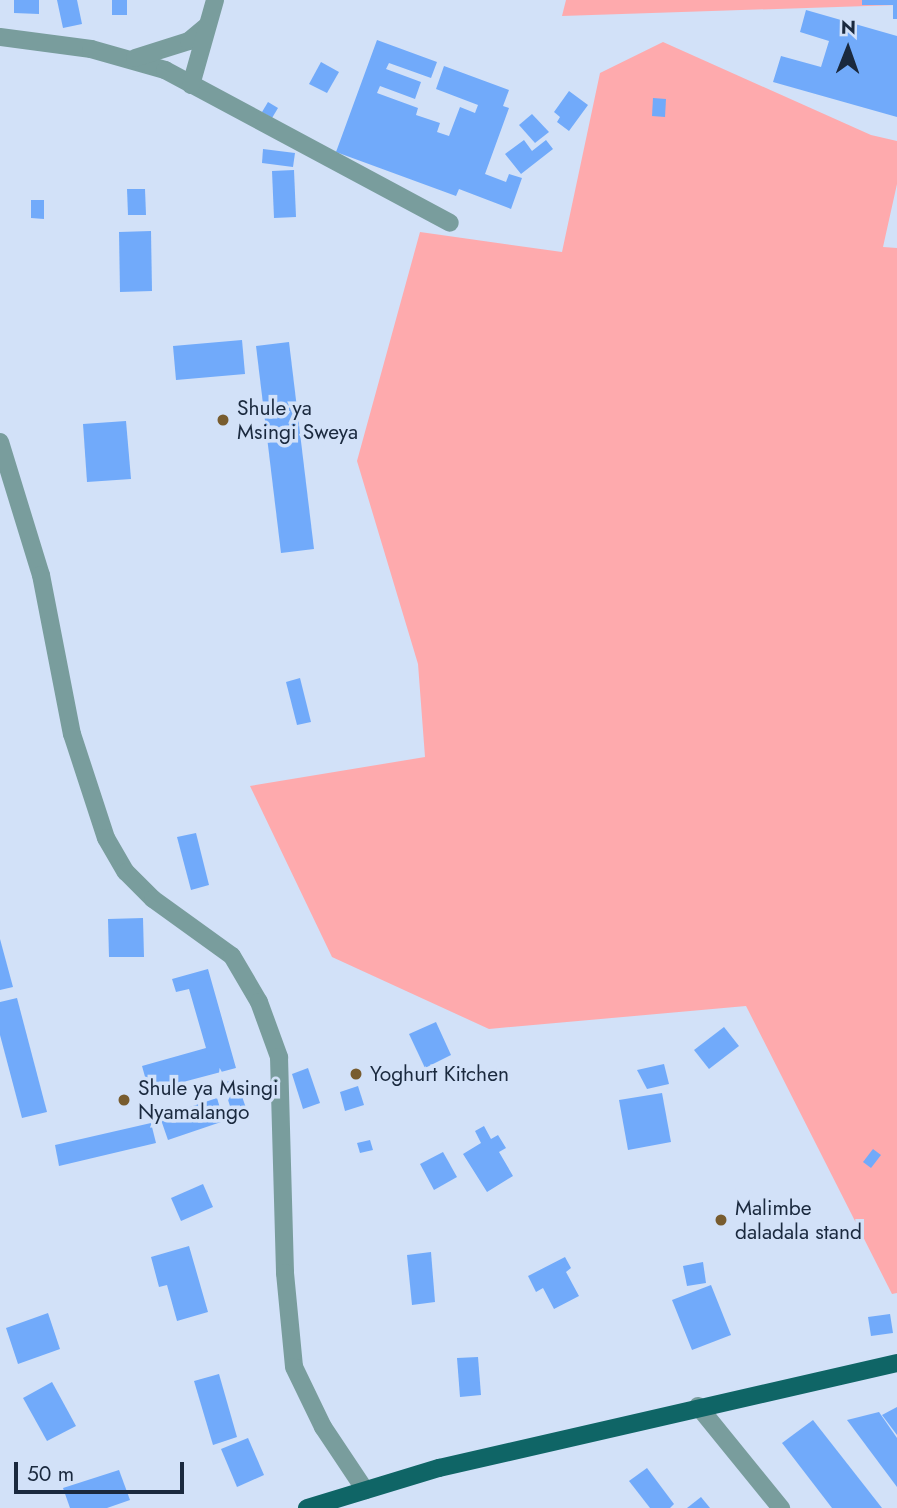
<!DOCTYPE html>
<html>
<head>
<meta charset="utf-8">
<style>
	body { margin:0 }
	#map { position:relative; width:897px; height:1508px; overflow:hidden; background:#d2e1f8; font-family:Jost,sans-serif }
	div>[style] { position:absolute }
	.green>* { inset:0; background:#feaaad }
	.building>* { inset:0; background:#71aafa }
	.minor>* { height:18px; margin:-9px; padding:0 9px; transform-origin:9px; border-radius:9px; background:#799d9d }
	.major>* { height:18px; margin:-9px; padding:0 9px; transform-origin:9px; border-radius:9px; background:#0f6566 }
	.dots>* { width:19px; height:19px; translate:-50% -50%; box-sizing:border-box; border:4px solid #d2e1f8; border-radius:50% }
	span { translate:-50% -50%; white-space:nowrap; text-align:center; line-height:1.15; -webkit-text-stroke:7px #d2e1f8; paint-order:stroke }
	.poi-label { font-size:21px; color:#1a293e }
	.left { translate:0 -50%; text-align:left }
	.north { position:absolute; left:813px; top:14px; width:70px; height:70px; -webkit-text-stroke:5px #d2e1f8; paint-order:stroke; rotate:1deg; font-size:19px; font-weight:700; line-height:28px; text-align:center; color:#1a293e }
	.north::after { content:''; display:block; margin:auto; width:24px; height:32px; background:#1a293e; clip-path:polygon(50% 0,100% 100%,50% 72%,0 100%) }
	.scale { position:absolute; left:14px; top:1462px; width:170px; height:32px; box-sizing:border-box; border:4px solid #1a293e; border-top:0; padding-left:9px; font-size:21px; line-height:24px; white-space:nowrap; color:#1a293e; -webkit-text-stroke:5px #d2e1f8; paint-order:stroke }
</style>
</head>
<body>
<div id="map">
	<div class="green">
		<i style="clip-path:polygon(566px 0,897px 0,897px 5px,562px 16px)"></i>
		<i style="clip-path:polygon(663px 42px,871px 135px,897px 141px,897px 184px,883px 247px,897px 248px,897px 1293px,892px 1294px,746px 1006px,489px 1029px,332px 957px,250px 786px,425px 757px,418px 664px,357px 461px,420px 232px,562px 252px,600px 73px)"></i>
	</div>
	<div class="building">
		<i style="clip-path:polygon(14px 0,39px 0,39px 14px,14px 13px)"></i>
		<i style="clip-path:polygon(57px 0,77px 0,82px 24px,63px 28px)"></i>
		<i style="clip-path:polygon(112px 0,127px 0,127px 15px,112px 15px)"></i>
		<i style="clip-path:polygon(862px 0,897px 0,897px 19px,893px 19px,893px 5px,862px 5px)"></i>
		<i style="clip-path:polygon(806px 10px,897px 36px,897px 117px,773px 82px,781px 56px,821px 67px,829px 41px,800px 32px)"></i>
		<i style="clip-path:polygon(377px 40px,437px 62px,431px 78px,389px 63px,386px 69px,421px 82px,415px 99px,380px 86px,377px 93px,418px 108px,416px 115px,440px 123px,437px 132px,449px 136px,460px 107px,475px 113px,478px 105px,436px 89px,444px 66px,509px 90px,503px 106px,509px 108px,485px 174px,506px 182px,509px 174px,522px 178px,511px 209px,459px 189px,456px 196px,336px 152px)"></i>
		<i style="clip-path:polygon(321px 62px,339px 72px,327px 93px,309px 84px)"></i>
		<i style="clip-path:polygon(569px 91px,588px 105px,569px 131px,557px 122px,560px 117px,554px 112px)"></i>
		<i style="clip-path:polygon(653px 98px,666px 99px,665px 117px,652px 116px)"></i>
		<i style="clip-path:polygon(268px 102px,278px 108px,272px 118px,262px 112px)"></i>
		<i style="clip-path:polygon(532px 114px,549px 132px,535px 143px,519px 125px)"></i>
		<i style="clip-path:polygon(524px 140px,532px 151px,546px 140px,553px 149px,521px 174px,505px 154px)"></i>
		<i style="clip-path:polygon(263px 149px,295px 153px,293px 167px,262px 163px)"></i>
		<i style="clip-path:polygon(294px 170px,296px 217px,274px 218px,272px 171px)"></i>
		<i style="clip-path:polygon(127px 189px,145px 189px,146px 215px,128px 215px)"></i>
		<i style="clip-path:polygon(31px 200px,44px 200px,44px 219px,31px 218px)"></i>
		<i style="clip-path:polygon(151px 231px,152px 291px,120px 292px,119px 232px)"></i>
		<i style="clip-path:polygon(242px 340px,245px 374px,176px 380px,173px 346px)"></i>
		<i style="clip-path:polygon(289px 342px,314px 549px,281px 553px,256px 346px)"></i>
		<i style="clip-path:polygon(126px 421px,131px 479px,87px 482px,83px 424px)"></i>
		<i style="clip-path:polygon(300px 678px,311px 722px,297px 725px,286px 682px)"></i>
		<i style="clip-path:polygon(196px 833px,209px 885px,191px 890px,177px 837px)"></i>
		<i style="clip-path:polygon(143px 918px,144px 957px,109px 957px,108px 919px)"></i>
		<i style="clip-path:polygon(0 939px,13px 987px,0 990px)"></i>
		<i style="clip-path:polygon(208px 969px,236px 1068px,149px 1091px,142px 1066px,206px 1048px,189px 989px,176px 992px,172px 979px)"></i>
		<i style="clip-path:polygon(17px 998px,47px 1112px,22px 1118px,0 1035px,0 1002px)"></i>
		<i style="clip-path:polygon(436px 1022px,451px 1055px,425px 1068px,409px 1034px)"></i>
		<i style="clip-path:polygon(724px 1027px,739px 1046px,709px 1069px,694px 1050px)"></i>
		<i style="clip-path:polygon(664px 1064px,669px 1084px,647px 1089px,637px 1070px)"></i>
		<i style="clip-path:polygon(308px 1068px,320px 1103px,303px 1109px,292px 1074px)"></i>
		<i style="clip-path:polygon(236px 1079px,246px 1108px,232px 1113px,223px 1083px)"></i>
		<i style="clip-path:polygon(358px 1086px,364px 1105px,345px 1111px,340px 1092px)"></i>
		<i style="clip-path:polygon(662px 1093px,671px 1142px,628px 1150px,619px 1100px)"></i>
		<i style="clip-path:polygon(217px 1098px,224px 1121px,168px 1140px,160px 1117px)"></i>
		<i style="clip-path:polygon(151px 1123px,156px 1143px,59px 1166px,55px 1145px)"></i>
		<i style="clip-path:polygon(484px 1126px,491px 1139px,498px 1135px,506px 1148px,499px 1152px,513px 1176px,487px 1192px,463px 1154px,481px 1143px,475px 1131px)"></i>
		<i style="clip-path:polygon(370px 1140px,373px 1150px,360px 1153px,357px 1143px)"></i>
		<i style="clip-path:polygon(873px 1149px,881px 1155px,871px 1168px,863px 1162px)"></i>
		<i style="clip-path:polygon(443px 1152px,457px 1177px,434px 1190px,420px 1164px)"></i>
		<i style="clip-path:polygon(203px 1184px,213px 1207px,181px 1221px,171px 1198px)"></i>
		<i style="clip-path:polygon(189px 1246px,208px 1312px,177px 1321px,167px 1285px,159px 1287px,151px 1257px)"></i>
		<i style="clip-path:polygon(431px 1252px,435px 1302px,412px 1305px,407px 1255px)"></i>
		<i style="clip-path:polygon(565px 1257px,571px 1268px,566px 1272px,579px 1296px,554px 1309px,543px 1288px,536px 1292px,528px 1276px)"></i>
		<i style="clip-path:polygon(703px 1262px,706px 1283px,687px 1286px,683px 1266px)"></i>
		<i style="clip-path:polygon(711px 1285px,731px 1335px,692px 1350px,672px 1300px)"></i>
		<i style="clip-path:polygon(48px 1313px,60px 1349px,18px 1364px,6px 1328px)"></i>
		<i style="clip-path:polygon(890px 1314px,893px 1333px,871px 1336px,868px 1317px)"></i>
		<i style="clip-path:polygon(478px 1357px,481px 1395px,460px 1397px,457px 1358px)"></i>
		<i style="clip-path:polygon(219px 1374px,237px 1437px,213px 1445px,194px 1381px)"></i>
		<i style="clip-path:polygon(52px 1382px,76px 1426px,47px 1441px,23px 1398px)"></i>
		<i style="clip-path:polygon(897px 1407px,897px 1435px,882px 1415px)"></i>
		<i style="clip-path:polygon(879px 1412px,897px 1438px,897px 1487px,847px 1420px)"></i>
		<i style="clip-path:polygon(813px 1420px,882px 1508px,832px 1508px,782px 1443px)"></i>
		<i style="clip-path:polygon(248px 1438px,264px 1475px,237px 1487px,221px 1449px)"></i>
		<i style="clip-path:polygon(647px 1468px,674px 1504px,670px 1508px,650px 1508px,629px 1481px)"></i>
		<i style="clip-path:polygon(119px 1470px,130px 1500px,107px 1508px,70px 1508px,63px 1488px)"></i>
		<i style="clip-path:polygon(701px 1497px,710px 1508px,687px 1508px)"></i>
	</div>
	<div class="minor">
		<i style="left:0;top:37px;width:92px;rotate:7.5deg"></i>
		<i style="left:91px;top:49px;width:77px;rotate:15.8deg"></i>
		<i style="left:165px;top:70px;width:323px;rotate:28.2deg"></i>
		<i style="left:135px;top:58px;width:57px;rotate:-17.5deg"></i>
		<i style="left:189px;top:41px;width:23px;rotate:-40deg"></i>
		<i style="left:191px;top:85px;width:88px;rotate:-74.2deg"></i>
		<i style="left:0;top:442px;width:139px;rotate:72.9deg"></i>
		<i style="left:41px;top:575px;width:162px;rotate:79deg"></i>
		<i style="left:72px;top:734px;width:109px;rotate:71.9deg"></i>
		<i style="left:106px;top:838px;width:39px;rotate:60deg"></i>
		<i style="left:126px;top:872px;width:38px;rotate:45deg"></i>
		<i style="left:153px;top:899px;width:97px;rotate:35.8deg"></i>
		<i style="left:232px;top:956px;width:53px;rotate:59.6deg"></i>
		<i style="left:259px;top:1002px;width:59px;rotate:70deg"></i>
		<i style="left:279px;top:1057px;width:216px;rotate:88.4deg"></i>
		<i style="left:285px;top:1273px;width:94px;rotate:84.5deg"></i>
		<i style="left:294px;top:1367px;width:67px;rotate:64.2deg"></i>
		<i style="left:323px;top:1427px;width:76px;rotate:56.3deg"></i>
		<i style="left:698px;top:1406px;width:132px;rotate:50.9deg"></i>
	</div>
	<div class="major">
		<i style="left:307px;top:1508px;width:138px;rotate:-16.9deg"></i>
		<i style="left:439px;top:1468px;width:470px;rotate:-12.9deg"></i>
	</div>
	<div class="dots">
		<i style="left:223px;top:420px;background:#785c2f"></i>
		<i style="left:356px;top:1074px;background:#785c2f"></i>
		<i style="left:124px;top:1100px;background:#785c2f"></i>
		<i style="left:721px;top:1220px;background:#785c2f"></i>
	</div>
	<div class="poi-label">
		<span class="left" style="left:237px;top:420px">Shule ya<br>Msingi Sweya</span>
		<span class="left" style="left:370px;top:1074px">Yoghurt Kitchen</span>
		<span class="left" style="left:138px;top:1100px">Shule ya Msingi<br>Nyamalango</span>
		<span class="left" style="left:735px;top:1220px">Malimbe<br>daladala stand</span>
	</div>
	<div class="north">N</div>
	<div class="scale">50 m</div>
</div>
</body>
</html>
